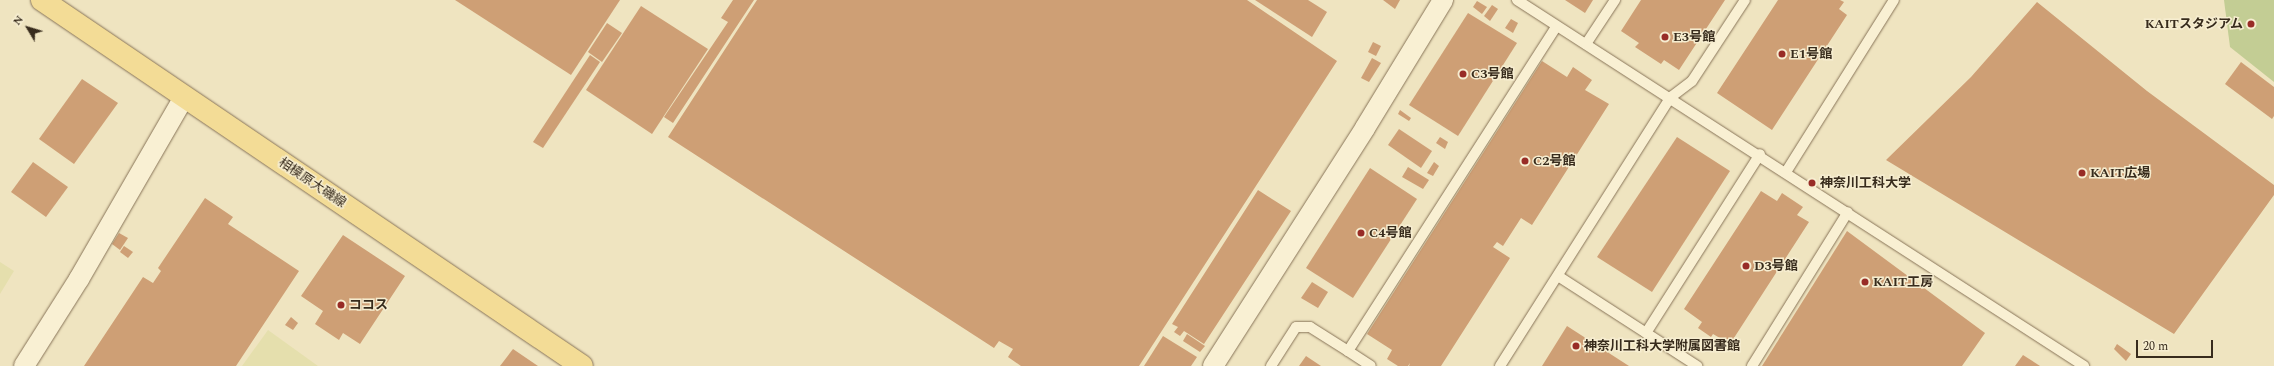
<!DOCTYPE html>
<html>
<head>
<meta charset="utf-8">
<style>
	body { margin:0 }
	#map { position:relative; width:2274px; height:366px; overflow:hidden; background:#efe4c0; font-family:Spectral,"Noto Sans JP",serif }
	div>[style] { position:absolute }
	.farmland>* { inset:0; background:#e5dfad }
	.green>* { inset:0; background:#c3cd94 }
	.building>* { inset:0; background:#ce9f75 }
	.roads { filter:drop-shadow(0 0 1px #887458) drop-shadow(0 0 1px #887458) }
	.service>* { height:10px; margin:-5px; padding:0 5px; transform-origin:5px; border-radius:5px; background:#f9f0d3 }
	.minor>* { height:20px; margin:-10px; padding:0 10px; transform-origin:10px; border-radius:10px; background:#f9f0d3 }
	.primary>* { height:22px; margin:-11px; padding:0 11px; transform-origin:11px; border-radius:11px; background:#f3dc96 }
	.dots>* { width:11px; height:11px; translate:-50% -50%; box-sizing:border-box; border:2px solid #f6edd0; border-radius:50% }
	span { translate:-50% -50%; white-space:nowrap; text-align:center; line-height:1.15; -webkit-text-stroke:3px #f6edd0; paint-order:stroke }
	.poi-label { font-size:13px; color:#372b1c; font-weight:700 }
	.right { translate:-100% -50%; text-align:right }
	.left { translate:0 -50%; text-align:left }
	.street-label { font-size:13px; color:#372b1c }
	.north { position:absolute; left:8px; top:8px; width:40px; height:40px; -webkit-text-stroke:3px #f6edd0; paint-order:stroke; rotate:308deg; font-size:11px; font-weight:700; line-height:16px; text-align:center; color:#372b1c }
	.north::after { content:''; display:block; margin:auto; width:14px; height:18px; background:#372b1c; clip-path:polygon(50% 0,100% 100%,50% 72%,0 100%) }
	.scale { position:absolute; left:2136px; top:340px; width:77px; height:18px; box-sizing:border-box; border:2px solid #372b1c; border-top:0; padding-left:5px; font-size:12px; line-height:14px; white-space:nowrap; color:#372b1c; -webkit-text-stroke:3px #f6edd0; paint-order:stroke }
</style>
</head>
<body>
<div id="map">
	<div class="farmland">
		<i style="clip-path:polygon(0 262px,14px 271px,0 294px)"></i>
		<i style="clip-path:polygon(268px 330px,318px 366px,242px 366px)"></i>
	</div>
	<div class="green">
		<i style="clip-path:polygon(2224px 0,2274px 0,2274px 82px,2230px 47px)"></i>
	</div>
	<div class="building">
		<i style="clip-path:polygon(455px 0,620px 0,571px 75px)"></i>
		<i style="clip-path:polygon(733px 0,754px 0,673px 123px,664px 117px,728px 22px,721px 18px)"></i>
		<i style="clip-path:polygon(757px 0,1247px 0,1337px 61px,1139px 366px,1021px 366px,1008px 357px,1013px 349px,999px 341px,994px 348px,668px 137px)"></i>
		<i style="clip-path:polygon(1255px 0,1308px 0,1327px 12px,1312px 37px)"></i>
		<i style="clip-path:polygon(1383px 0,1400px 0,1395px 9px)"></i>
		<i style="clip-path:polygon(1565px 0,1593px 0,1585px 13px)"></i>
		<i style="clip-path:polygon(1641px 0,1725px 0,1679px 70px,1664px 60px,1661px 64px,1635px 47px,1639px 43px,1621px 31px)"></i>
		<i style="clip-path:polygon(1778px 0,1840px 0,1844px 2px,1839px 9px,1847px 15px,1772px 130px,1717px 93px)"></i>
		<i style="clip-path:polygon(1477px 1px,1487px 7px,1482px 14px,1473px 7px)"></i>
		<i style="clip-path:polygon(2037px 2px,2147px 91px,2274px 185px,2274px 195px,2174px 334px,1886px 160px,1971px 77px)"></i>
		<i style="clip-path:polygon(1492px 5px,1498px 9px,1490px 21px,1484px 16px)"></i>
		<i style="clip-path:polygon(641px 6px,708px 49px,652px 134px,586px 90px)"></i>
		<i style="clip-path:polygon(1468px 13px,1517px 43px,1458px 136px,1409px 105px)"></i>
		<i style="clip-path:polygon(1511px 19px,1518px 23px,1513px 33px,1505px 28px)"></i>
		<i style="clip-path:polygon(607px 23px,622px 33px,602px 62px,588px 52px)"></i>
		<i style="clip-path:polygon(1373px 42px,1381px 46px,1376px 56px,1368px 52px)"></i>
		<i style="clip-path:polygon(590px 55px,600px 62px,543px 148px,533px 142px)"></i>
		<i style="clip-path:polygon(1372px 58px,1381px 63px,1369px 82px,1361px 78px)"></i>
		<i style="clip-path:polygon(1542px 61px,1567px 77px,1573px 67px,1592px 80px,1585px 90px,1609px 104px,1532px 225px,1521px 218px,1503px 246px,1497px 242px,1493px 247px,1510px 258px,1441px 366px,1409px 366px,1410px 363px,1408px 366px,1398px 366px,1387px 359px,1392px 350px,1367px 334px)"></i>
		<i style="clip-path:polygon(2241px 62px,2274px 87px,2274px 116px,2272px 119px,2225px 84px)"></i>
		<i style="clip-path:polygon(82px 79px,118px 103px,74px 164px,39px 139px)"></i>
		<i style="clip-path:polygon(1400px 110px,1411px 118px,1409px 121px,1398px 114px)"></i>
		<i style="clip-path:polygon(1399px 129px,1432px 151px,1421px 168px,1388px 145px)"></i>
		<i style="clip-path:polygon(1440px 137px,1448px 142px,1445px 149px,1436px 143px)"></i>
		<i style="clip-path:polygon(1677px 137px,1730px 171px,1652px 292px,1597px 257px)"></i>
		<i style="clip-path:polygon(33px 162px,68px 187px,46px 217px,11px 192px)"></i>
		<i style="clip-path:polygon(1434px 162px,1439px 166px,1433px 176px,1427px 173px)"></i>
		<i style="clip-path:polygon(1408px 167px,1429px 180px,1423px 189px,1402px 177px)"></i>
		<i style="clip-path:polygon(1370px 168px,1417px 199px,1353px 298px,1306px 268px)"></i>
		<i style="clip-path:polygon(1258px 190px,1291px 211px,1204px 344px,1184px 331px,1180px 336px,1174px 332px,1178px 327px,1172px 324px)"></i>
		<i style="clip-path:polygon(1761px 191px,1777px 201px,1782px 193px,1803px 207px,1797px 215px,1809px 222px,1732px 341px,1734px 342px,1732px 345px,1713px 334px,1711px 337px,1698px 328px,1702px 322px,1684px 309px)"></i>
		<i style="clip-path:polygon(205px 198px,233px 217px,228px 224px,299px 271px,236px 366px,84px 366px,143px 277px,153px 283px,161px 271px,158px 268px)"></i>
		<i style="clip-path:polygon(1847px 231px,1985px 333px,1962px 366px,1762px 366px)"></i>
		<i style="clip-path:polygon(119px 233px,128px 238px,120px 250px,112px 244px)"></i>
		<i style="clip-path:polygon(343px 235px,405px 276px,360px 344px,343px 333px,339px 340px,315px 324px,323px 311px,301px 296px)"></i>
		<i style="clip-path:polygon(124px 246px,133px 252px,128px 258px,120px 252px)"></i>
		<i style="clip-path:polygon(1312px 282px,1328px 292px,1318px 308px,1301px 298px)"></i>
		<i style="clip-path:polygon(291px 317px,298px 323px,293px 330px,285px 325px)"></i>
		<i style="clip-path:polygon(1567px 326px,1629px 366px,1542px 366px)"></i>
		<i style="clip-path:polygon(1187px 334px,1205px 346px,1200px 352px,1183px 341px)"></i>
		<i style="clip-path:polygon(1163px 336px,1197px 357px,1191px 366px,1144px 366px)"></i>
		<i style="clip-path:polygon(2117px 344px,2131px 354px,2126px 361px,2114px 349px)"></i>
		<i style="clip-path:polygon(513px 349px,538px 366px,500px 366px)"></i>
		<i style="clip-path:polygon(2023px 355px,2040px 366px,2015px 366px)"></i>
		<i style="clip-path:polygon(1306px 356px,1321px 366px,1299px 366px)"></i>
	</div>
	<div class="roads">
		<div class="service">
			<i style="left:1517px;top:0;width:675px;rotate:32.84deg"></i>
			<i style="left:1586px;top:44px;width:53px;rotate:-56.6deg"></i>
			<i style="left:1786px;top:172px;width:203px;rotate:-57.9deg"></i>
			<i style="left:1558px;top:276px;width:166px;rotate:32.9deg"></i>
			<i style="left:1646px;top:333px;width:212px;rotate:-57.5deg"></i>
			<i style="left:1348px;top:351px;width:27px;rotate:33deg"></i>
			<i style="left:1271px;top:366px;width:46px;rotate:-57.3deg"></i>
			<i style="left:1296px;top:327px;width:14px"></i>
			<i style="left:1310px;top:327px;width:45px;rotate:32.3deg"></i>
			<i style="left:1348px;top:351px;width:386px;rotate:-57.3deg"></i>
			<i style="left:1500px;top:366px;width:319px;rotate:-57.6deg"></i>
			<i style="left:1671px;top:97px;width:26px;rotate:-37deg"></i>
			<i style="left:1692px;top:81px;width:97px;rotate:-56.8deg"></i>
			<i style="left:1752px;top:366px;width:181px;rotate:-58.1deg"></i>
		</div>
		<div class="minor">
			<i style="left:24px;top:366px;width:103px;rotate:-57.7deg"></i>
			<i style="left:79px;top:279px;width:210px;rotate:-60deg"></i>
			<i style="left:1213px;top:366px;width:282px;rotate:-57.4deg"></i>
			<i style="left:1365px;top:128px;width:150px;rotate:-58.6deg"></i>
		</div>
		<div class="primary">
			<i style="left:42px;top:0;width:652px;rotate:34.13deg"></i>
		</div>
	</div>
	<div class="dots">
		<i style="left:2251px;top:24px;background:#982c26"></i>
		<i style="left:1665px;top:37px;background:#982c26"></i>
		<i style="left:1782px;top:54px;background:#982c26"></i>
		<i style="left:1463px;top:74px;background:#982c26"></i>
		<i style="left:1525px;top:161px;background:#982c26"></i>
		<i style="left:2082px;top:173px;background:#982c26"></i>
		<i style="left:1812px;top:183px;background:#982c26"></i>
		<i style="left:1361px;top:233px;background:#982c26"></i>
		<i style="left:1746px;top:266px;background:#982c26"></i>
		<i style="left:1865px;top:282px;background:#982c26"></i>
		<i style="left:341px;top:305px;background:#982c26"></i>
		<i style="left:1576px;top:346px;background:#982c26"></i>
	</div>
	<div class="poi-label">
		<span class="right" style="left:2243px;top:24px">KAITスタジアム</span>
		<span class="left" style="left:1673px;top:37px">E3号館</span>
		<span class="left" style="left:1790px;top:54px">E1号館</span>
		<span class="left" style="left:1471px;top:74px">C3号館</span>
		<span class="left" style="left:1533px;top:161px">C2号館</span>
		<span class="left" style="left:2090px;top:173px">KAIT広場</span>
		<span class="left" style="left:1820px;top:183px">神奈川工科大学</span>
		<span class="left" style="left:1369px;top:233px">C4号館</span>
		<span class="left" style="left:1754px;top:266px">D3号館</span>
		<span class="left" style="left:1873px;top:282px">KAIT工房</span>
		<span class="left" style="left:349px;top:305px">ココス</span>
		<span class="left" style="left:1584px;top:346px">神奈川工科大学附属図書館</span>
	</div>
	<div class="street-label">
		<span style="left:312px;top:183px;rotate:34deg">相模原大磯線</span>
	</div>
	<div class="north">N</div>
	<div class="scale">20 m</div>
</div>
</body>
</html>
